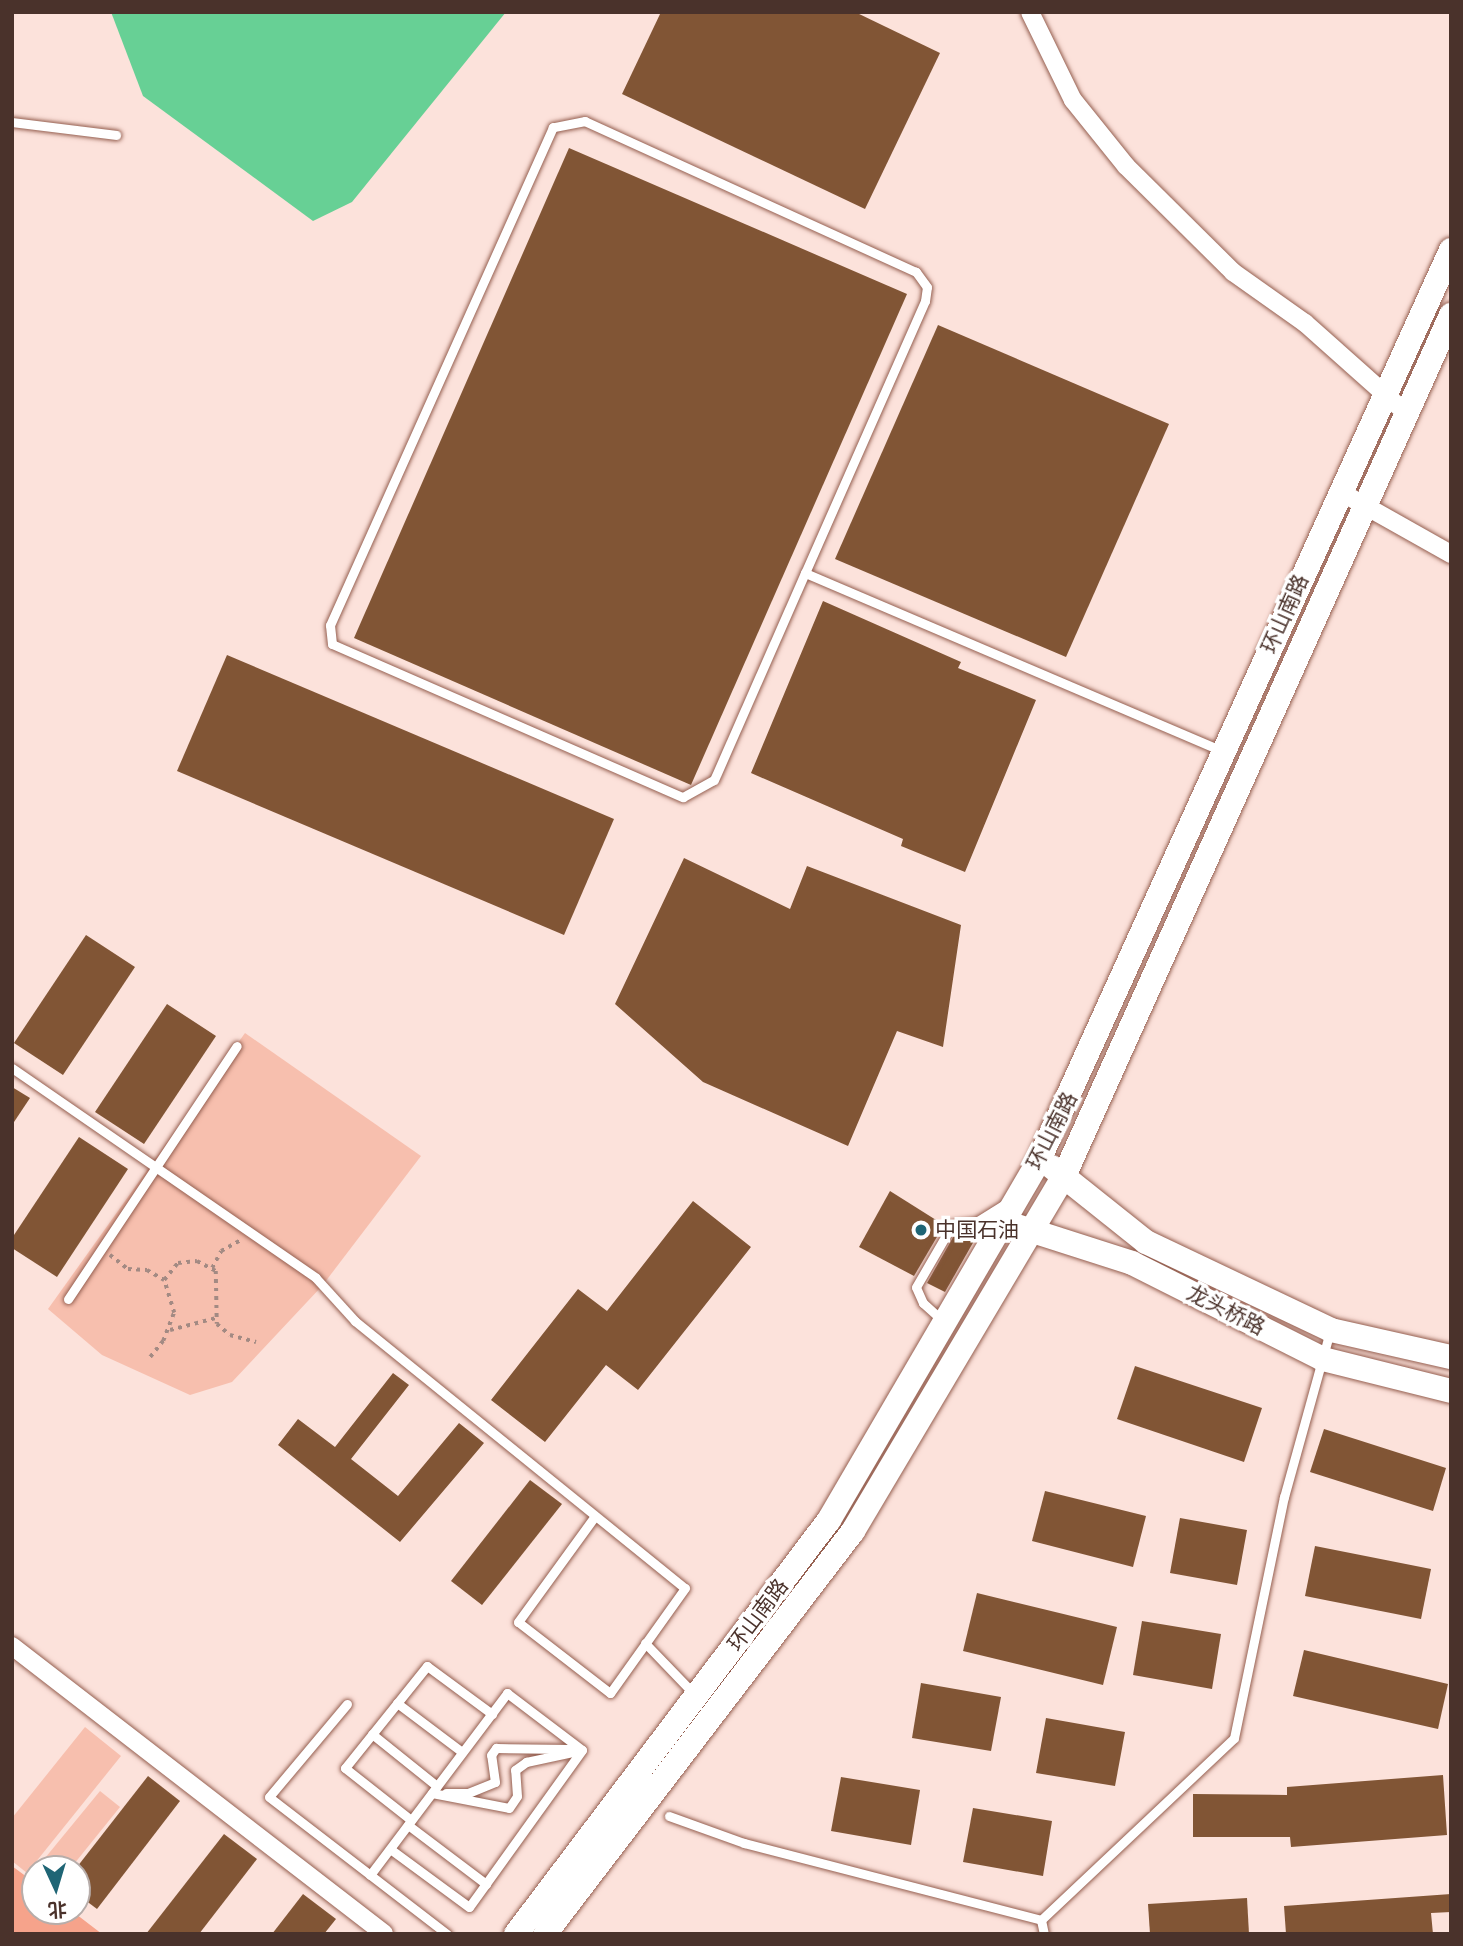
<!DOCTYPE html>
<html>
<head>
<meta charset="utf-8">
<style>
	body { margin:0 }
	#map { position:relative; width:1463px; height:1946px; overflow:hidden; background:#fce2db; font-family:Helvetica,"Noto Sans SC",sans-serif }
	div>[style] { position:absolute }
	.green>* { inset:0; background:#f7bfae }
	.forest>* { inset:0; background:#f6a38b }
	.water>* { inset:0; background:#67d095 }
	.building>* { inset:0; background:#815535 }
	.path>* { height:3.5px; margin-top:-1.75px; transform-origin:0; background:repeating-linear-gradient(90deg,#a38a83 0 3.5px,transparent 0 8.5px) }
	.roads { filter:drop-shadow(0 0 2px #955f50) drop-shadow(0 0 2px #955f50) }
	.lane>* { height:9px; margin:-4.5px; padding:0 4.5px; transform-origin:4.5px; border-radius:4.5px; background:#fff }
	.street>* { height:18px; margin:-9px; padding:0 9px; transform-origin:9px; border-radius:9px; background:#fff }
	.secondary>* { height:24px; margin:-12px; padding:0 12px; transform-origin:12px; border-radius:12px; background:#fff }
	.dots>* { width:19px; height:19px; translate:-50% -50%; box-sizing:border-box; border:4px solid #fff; border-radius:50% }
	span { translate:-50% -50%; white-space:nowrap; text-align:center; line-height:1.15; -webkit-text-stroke:7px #fff; paint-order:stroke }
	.street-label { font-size:21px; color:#4a322b }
	.poi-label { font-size:21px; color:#4a322b }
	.left { translate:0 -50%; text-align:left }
	.frame { position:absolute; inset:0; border:14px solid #4a322b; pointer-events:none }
	.north { position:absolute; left:21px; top:1855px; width:70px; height:70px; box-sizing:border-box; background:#fff; border:2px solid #b7adaa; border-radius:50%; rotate:176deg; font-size:19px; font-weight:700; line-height:28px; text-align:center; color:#4a322b }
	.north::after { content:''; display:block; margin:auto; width:24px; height:32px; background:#1f6575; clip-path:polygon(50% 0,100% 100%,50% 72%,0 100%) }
</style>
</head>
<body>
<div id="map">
	<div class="green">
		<i style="clip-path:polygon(245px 1033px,421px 1156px,322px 1286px,232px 1382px,190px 1395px,102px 1355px,48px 1309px)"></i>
		<i style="clip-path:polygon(85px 1727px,121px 1756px,27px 1873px,12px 1861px,12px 1818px)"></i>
		<i style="clip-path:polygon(100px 1791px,120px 1807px,70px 1869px,36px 1869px)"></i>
	</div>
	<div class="forest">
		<i style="clip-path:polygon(12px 1866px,35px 1883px,35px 1911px,72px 1911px,102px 1934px,12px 1934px)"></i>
	</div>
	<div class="water">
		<i style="clip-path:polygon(111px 12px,506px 12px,352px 202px,313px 221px,143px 96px)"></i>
	</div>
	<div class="building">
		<i style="clip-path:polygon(661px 12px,855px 12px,940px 53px,865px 209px,622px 94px)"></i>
		<i style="clip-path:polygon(569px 148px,907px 294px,691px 785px,354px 638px)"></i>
		<i style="clip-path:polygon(938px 325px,1169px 424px,1066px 657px,835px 559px)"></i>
		<i style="clip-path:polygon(823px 601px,961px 662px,958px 668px,1036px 700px,965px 872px,901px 846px,903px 839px,751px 773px)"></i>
		<i style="clip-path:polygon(227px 655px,614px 819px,564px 935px,177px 771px)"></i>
		<i style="clip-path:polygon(684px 858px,790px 909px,807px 866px,961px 925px,943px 1047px,897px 1031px,848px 1146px,703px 1082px,615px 1004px)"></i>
		<i style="clip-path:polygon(86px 935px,135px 967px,63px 1075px,14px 1043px)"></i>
		<i style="clip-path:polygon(167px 1004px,216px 1036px,144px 1144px,95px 1112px)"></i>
		<i style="clip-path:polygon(12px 1087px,30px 1098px,12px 1125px)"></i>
		<i style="clip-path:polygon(79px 1137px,128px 1169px,57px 1277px,12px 1248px,12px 1238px)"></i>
		<i style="clip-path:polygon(890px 1191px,944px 1225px,914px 1276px,859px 1247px)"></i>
		<i style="clip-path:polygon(693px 1201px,751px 1247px,638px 1390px,606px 1365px,545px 1442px,491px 1400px,578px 1289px,607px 1311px)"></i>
		<i style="clip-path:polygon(956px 1232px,974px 1241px,945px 1292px,927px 1283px)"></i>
		<i style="clip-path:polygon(1135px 1366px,1262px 1408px,1244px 1462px,1117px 1419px)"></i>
		<i style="clip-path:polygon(393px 1373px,409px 1385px,351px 1459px,398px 1496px,459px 1423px,484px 1443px,400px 1542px,278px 1445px,298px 1419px,335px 1447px)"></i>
		<i style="clip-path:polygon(1324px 1429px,1446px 1468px,1433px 1511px,1310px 1472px)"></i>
		<i style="clip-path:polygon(530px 1480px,562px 1504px,482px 1605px,451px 1581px)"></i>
		<i style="clip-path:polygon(1045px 1491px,1146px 1516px,1133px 1567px,1032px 1541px)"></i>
		<i style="clip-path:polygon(1180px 1518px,1247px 1530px,1237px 1585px,1170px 1573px)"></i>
		<i style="clip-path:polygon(1315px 1546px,1431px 1569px,1421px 1619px,1305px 1596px)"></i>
		<i style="clip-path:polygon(977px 1593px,1117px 1627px,1103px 1685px,963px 1651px)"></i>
		<i style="clip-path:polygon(1142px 1621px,1221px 1634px,1212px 1689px,1133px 1675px)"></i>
		<i style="clip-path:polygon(1304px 1650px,1448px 1684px,1438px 1729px,1293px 1696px)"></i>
		<i style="clip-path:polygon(921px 1683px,1001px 1697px,991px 1751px,912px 1738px)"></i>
		<i style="clip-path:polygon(1046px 1718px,1125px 1732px,1115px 1786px,1036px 1773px)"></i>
		<i style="clip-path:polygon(1443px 1775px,1447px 1835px,1291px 1847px,1290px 1837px,1193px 1837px,1193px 1794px,1287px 1795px,1287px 1787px)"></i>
		<i style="clip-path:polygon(148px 1776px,180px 1801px,97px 1909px,77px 1894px,77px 1867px)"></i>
		<i style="clip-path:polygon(841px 1777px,920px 1790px,911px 1845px,831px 1831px)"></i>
		<i style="clip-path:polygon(973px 1808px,1052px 1821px,1043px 1876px,963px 1862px)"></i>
		<i style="clip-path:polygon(224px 1834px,257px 1859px,199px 1934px,146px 1934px)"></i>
		<i style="clip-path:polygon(303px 1894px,336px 1919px,324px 1934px,272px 1934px)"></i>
		<i style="clip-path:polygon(1451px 1894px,1451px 1912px,1431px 1913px,1433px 1934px,1286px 1934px,1284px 1906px)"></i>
		<i style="clip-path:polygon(1247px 1898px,1249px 1934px,1150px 1934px,1148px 1904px)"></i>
	</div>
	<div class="path">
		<i style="left:110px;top:1255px;width:23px;rotate:38deg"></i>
		<i style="left:128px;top:1269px;width:19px;rotate:3deg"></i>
		<i style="left:147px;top:1270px;width:20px;rotate:30deg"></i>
		<i style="left:212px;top:1268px;width:19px;rotate:-62deg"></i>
		<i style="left:221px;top:1251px;width:21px;rotate:-29deg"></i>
		<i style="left:170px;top:1330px;width:48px;rotate:-14.6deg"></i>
		<i style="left:150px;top:1357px;width:21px;rotate:-51deg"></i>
		<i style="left:163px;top:1341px;width:30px;rotate:-69deg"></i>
		<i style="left:174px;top:1313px;width:34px;rotate:-107deg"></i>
		<i style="left:164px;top:1280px;width:22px;rotate:-51deg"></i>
		<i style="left:178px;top:1263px;width:19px;rotate:-6deg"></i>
		<i style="left:197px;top:1261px;width:21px;rotate:28deg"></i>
		<i style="left:216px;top:1271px;width:53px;rotate:88.9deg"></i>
		<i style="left:217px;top:1324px;width:17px;rotate:40deg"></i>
		<i style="left:230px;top:1335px;width:27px;rotate:15deg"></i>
	</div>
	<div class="roads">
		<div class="lane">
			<i style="left:12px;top:122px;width:105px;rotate:7.1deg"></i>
			<i style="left:805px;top:573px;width:297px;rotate:-66.2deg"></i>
			<i style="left:925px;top:301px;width:14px;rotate:-82deg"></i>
			<i style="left:927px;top:287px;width:19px;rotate:-126deg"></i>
			<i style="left:916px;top:272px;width:364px;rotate:-155.5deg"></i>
			<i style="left:585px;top:121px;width:33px;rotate:169deg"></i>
			<i style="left:553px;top:127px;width:546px;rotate:114.12deg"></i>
			<i style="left:330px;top:625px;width:19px;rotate:84deg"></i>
			<i style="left:332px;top:644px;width:383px;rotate:23.6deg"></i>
			<i style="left:683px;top:797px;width:35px;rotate:-29deg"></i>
			<i style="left:714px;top:780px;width:226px;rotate:-66.3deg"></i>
			<i style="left:805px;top:573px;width:453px;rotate:23.1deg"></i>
			<i style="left:12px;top:1068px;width:369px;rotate:34.6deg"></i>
			<i style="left:316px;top:1278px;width:58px;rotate:47.8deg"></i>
			<i style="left:355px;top:1321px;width:424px;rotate:39deg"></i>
			<i style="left:685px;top:1588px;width:129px;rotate:125.5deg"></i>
			<i style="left:610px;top:1693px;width:116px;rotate:-142.3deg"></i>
			<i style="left:518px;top:1622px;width:131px;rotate:-54deg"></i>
			<i style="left:68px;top:1299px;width:304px;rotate:-56.3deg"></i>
			<i style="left:943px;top:1321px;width:27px;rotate:-138deg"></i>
			<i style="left:923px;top:1303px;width:17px;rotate:-114deg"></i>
			<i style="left:916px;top:1287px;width:72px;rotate:-59.9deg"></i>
			<i style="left:952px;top:1225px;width:24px;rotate:-7deg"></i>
			<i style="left:976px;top:1222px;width:34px;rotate:-32deg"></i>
			<i style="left:645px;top:1643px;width:72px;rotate:46.1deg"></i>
			<i style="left:397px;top:1703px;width:81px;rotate:37deg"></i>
			<i style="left:347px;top:1704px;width:121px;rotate:130deg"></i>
			<i style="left:269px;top:1797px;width:225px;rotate:37.6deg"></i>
			<i style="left:372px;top:1734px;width:83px;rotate:38.7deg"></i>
			<i style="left:432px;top:1793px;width:78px;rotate:11deg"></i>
			<i style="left:509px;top:1808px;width:14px;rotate:-56deg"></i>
			<i style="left:517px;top:1796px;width:26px;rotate:-94deg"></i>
			<i style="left:515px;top:1770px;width:14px;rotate:-36deg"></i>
			<i style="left:526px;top:1762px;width:57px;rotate:-12.1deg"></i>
			<i style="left:446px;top:1793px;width:22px"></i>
			<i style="left:468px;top:1793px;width:29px;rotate:-22deg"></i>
			<i style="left:495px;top:1782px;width:27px;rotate:-98deg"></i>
			<i style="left:491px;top:1755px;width:9px;rotate:-54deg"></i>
			<i style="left:496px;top:1748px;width:74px;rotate:0.8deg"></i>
			<i style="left:669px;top:1816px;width:80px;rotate:19.8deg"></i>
			<i style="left:744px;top:1843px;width:307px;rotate:14.5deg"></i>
			<i style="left:1041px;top:1920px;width:265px;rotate:-43.3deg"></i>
			<i style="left:1234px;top:1738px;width:246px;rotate:-78.3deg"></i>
			<i style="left:1284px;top:1497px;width:172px;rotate:-74.5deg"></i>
			<i style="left:411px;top:1820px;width:84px;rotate:-141.8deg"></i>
			<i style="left:345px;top:1768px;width:131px;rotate:-51.2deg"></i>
			<i style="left:427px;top:1666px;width:81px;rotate:36.4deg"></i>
			<i style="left:408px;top:1825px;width:98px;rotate:37.1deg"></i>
			<i style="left:370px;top:1875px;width:228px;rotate:-53deg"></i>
			<i style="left:507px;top:1693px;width:94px;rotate:37.2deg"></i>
			<i style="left:582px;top:1750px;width:193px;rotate:125.7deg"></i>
			<i style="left:469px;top:1907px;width:98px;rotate:-143.7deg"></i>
			<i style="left:1041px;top:1920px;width:14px;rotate:78deg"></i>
		</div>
		<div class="street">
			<i style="left:1030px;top:12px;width:98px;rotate:64deg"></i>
			<i style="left:1073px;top:100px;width:85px;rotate:51.2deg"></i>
			<i style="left:1126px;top:166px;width:151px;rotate:44.7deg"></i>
			<i style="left:1233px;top:272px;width:88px;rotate:35.3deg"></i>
			<i style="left:1305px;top:323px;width:135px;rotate:41.7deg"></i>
			<i style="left:1339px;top:491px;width:129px;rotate:29.4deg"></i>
			<i style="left:12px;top:1646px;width:470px;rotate:37.7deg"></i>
		</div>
		<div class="secondary">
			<i style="left:1052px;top:1167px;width:120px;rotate:38.6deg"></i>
			<i style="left:1146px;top:1242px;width:205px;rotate:25.4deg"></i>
			<i style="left:1331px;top:1330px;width:123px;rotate:12.7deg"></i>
			<i style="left:1017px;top:1226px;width:121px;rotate:17.8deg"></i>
			<i style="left:1132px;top:1263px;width:214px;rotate:26.7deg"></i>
			<i style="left:1323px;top:1359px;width:132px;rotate:14deg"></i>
			<i style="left:516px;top:1934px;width:519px;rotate:-52.91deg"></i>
			<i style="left:829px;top:1520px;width:417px;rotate:-59.7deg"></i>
			<i style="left:1039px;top:1160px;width:999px;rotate:-65.64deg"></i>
			<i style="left:545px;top:1934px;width:507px;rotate:-52.61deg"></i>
			<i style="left:853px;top:1531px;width:415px;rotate:-59.3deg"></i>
			<i style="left:1065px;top:1174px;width:942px;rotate:-65.8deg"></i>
		</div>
	</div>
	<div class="dots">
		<i style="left:921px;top:1230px;background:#1f6575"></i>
	</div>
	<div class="street-label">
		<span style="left:1285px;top:614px;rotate:-66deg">环山南路</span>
		<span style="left:1052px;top:1131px;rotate:-63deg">环山南路</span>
		<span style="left:1226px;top:1310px;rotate:27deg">龙头桥路</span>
		<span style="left:758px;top:1615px;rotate:-53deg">环山南路</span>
	</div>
	<div class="poi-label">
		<span class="left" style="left:935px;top:1230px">中国石油</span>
	</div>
	<div class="frame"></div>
	<div class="north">北</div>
</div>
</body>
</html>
